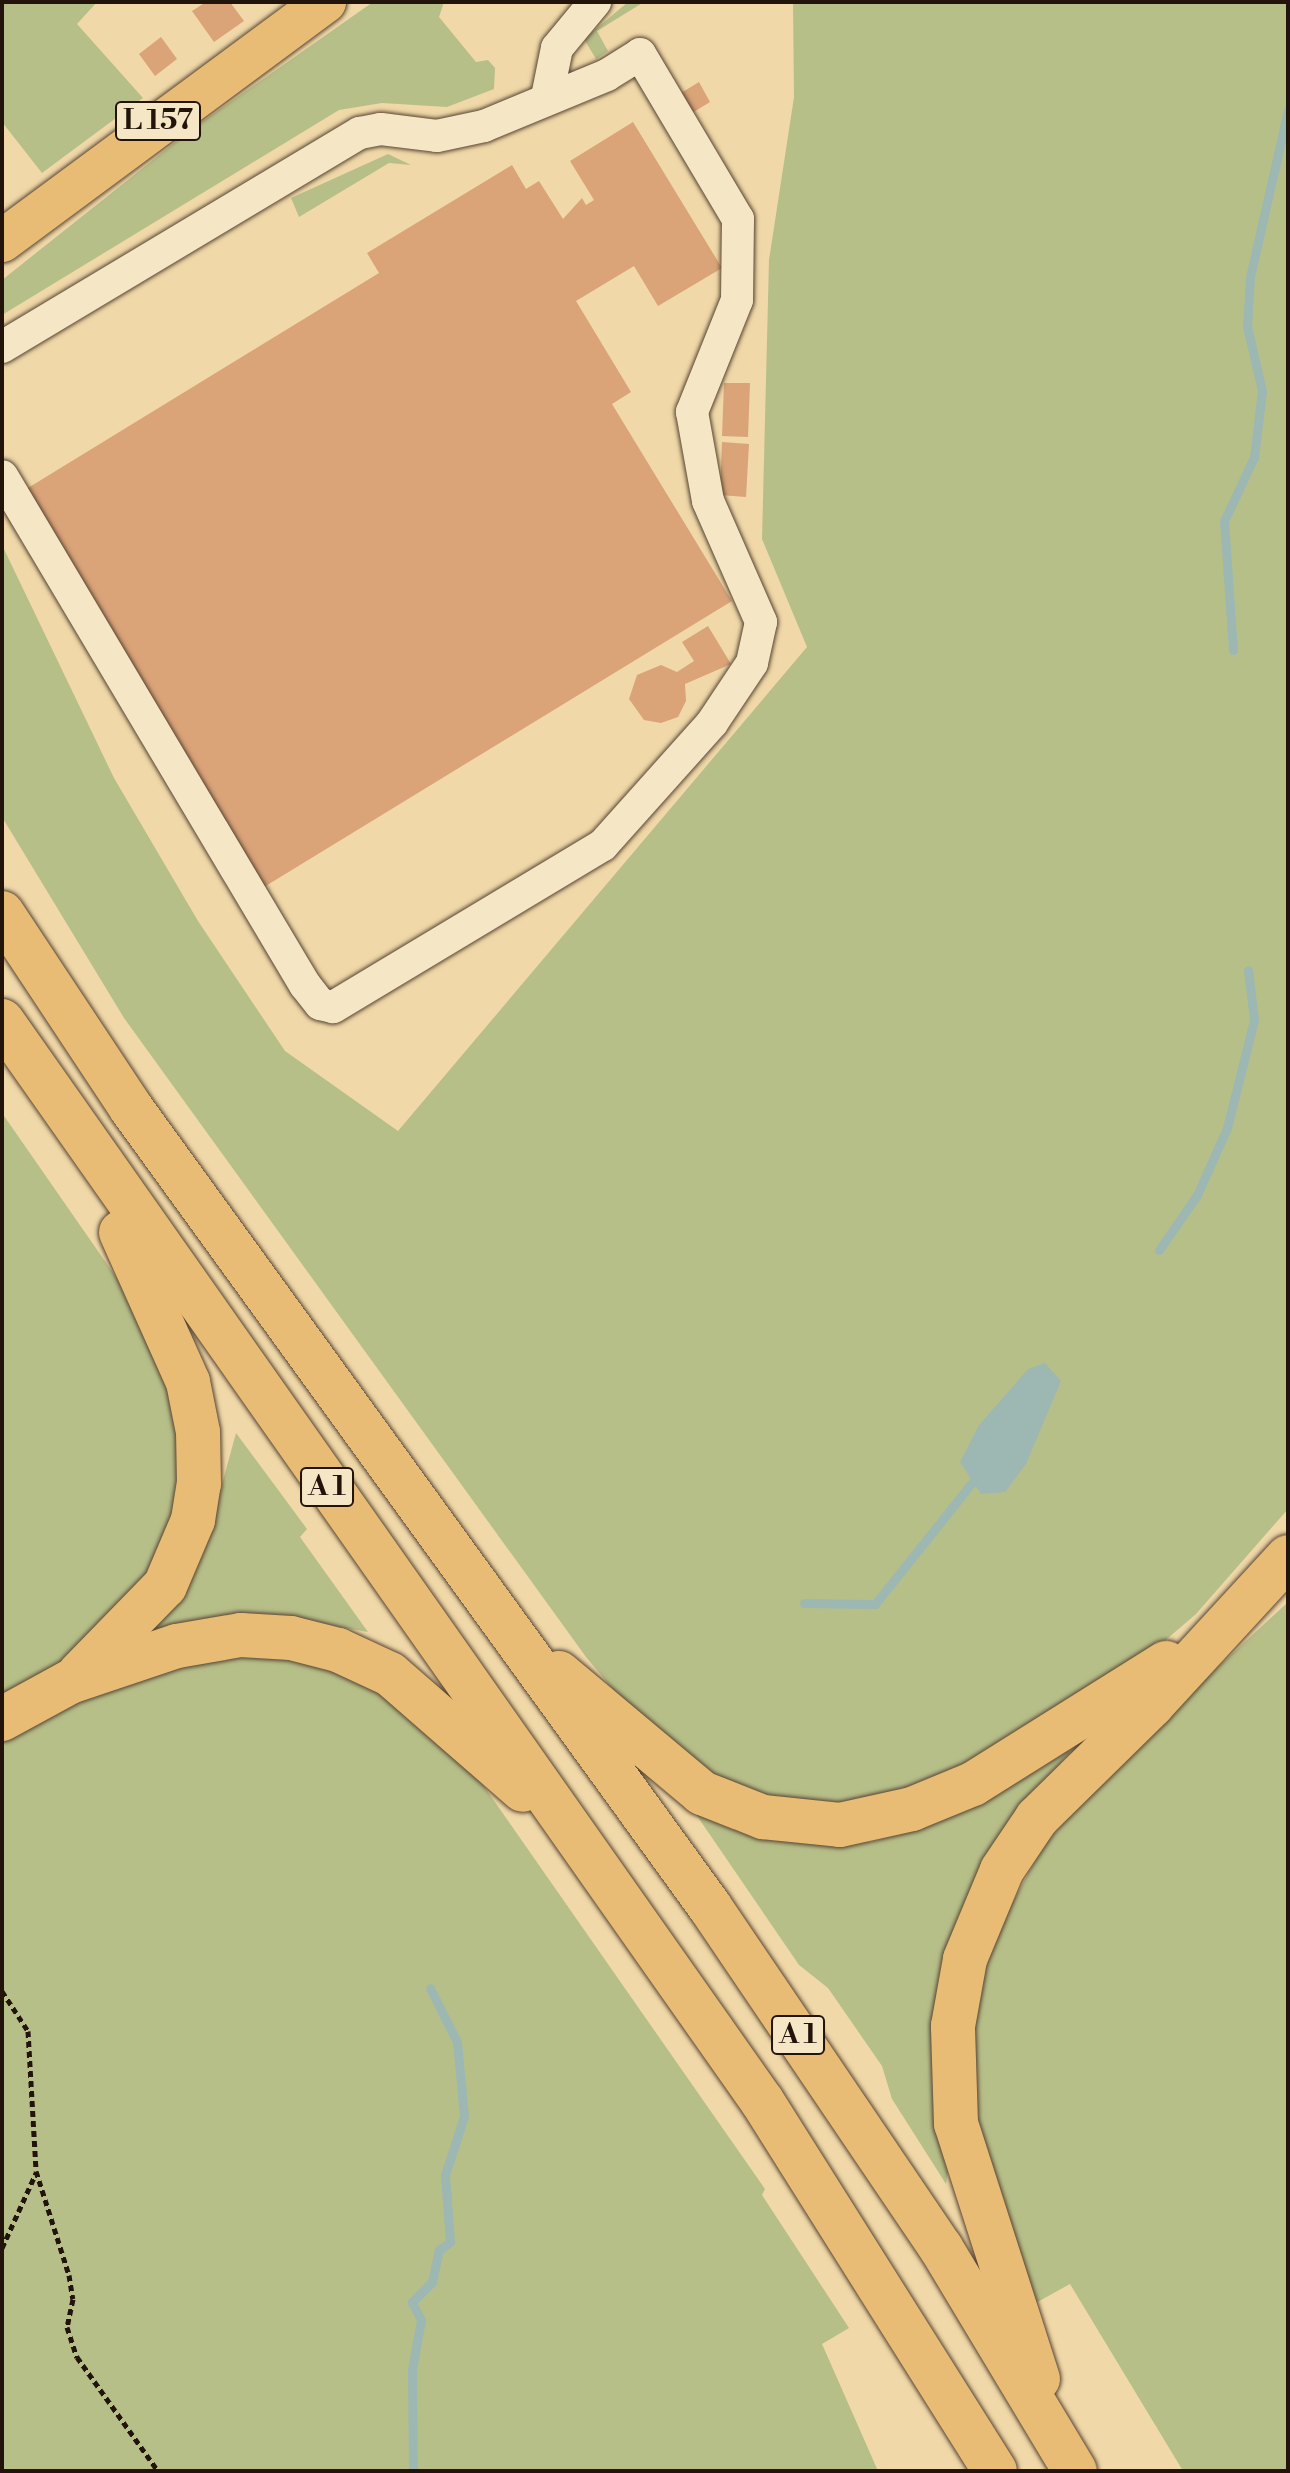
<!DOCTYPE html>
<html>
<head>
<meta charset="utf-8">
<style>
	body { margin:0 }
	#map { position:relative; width:1290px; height:2473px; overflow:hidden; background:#f0d8a8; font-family:"Libre Bodoni",serif }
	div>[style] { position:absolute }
	.green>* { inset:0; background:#b7bf89 }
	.water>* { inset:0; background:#9db8b2 }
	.stream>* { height:9px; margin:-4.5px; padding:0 4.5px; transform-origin:4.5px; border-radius:4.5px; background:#9db8b2 }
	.building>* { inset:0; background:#daa378 }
	.path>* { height:5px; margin-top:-2.5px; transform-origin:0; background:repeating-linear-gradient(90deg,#22130b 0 6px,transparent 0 10px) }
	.roads { filter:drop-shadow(0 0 2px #564432) drop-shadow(0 0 2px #564432) }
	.minor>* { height:32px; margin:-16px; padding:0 16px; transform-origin:16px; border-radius:16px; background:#f5e6c6 }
	.major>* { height:42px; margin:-21px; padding:0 21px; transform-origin:21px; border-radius:21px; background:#e8bc74 }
	.highway>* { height:44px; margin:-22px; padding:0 22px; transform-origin:22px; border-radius:22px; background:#e8bc74 }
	span { translate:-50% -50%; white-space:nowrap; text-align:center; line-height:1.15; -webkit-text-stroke:6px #f5e6c6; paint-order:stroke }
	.shield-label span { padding:2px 6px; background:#f5e6c6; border:2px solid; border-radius:6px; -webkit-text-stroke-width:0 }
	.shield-label { font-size:28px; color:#22130b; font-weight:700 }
	.frame { position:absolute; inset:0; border:4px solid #22130b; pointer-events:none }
</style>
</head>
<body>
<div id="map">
	<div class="green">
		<i style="clip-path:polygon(2px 2px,97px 2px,77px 24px,143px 98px,42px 173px,2px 122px)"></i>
		<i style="clip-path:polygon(373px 2px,444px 2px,439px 17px,476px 62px,488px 60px,495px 68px,494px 89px,447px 107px,382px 103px,339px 110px,2px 315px,2px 280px,192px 129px)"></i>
		<i style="clip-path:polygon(628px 2px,644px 2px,597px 31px,608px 51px,596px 59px,584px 39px)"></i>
		<i style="clip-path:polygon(793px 2px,1288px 2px,1288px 1509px,1196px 1614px,1153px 1651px,923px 1789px,814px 1808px,717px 1782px,626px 1705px,586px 1657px,124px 1018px,2px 817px,2px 545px,114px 778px,198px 921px,285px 1051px,398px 1131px,807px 647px,762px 539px,769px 260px,794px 97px)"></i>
		<i style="clip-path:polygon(388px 154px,411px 165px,389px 163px,299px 217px,291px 198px)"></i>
		<i style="clip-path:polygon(2px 1113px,125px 1290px,174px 1393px,183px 1486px,154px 1568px,85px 1649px,2px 1695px)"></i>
		<i style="clip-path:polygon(236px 1433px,307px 1529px,300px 1537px,368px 1632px,294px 1619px,155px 1637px,151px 1631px,215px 1510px)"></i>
		<i style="clip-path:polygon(1288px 1602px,1288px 2471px,1183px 2471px,1070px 2284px,1032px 2305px,974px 2118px,974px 2020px,993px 1938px,1044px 1845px,1118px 1760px)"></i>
		<i style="clip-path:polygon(236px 1653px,289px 1655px,366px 1679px,467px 1762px,765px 2189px,762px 2195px,849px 2328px,822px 2344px,878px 2471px,2px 2471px,2px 1741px,122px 1679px)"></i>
		<i style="clip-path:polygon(1064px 1749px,1070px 1752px,1002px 1834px,946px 2184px,892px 2099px,882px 2066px,828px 1988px,799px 1965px,693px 1810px,774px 1841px,871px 1842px,906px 1832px)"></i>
	</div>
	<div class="water">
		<i style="clip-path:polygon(1045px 1363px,1061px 1381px,1026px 1464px,1005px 1492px,981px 1494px,960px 1462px,979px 1425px,1028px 1369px)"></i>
	</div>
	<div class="stream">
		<i style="left:1233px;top:650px;width:129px;rotate:-94deg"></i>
		<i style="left:1224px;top:521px;width:71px;rotate:-64.9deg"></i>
		<i style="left:1254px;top:457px;width:66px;rotate:-83.1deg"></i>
		<i style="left:1262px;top:391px;width:67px;rotate:-103deg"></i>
		<i style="left:1247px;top:326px;width:49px;rotate:-86.5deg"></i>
		<i style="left:1250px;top:277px;width:171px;rotate:-77.2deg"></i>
		<i style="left:1159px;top:1250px;width:67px;rotate:-55.4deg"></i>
		<i style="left:1197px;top:1195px;width:73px;rotate:-65.9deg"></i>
		<i style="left:1227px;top:1128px;width:111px;rotate:-76deg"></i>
		<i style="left:1254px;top:1020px;width:50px;rotate:-96.8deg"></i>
		<i style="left:804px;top:1603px;width:71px;rotate:0.8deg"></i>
		<i style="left:875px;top:1604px;width:165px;rotate:-51.4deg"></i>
		<i style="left:413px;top:2471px;width:102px;rotate:-90.6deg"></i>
		<i style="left:412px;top:2369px;width:50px;rotate:-79.6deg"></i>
		<i style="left:421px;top:2320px;width:20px;rotate:-117deg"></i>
		<i style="left:412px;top:2302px;width:28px;rotate:-45deg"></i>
		<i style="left:432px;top:2282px;width:33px;rotate:-78deg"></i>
		<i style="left:439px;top:2250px;width:14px;rotate:-36deg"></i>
		<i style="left:450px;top:2242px;width:67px;rotate:-94.3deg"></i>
		<i style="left:445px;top:2175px;width:62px;rotate:-72.1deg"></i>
		<i style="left:464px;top:2116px;width:74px;rotate:-95.4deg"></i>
		<i style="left:457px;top:2042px;width:60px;rotate:-116.6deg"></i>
	</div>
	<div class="building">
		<i style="clip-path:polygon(206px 2px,230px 2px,244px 21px,214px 42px,192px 11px)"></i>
		<i style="clip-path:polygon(161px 37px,177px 59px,155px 76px,139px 54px)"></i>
		<i style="clip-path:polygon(699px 82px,710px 102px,692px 113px,681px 93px)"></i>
		<i style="clip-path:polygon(633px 122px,722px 268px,658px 306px,634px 266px,576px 301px,631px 392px,612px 404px,732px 601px,264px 887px,23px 491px,379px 273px,367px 253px,512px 165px,526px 189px,539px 181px,563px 219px,582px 198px,586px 205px,594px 200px,570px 161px)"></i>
		<i style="clip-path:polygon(724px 383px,750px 383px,748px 437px,722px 436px)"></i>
		<i style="clip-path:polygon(722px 442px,749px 444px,746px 497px,720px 495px)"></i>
		<i style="clip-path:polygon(708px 626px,731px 664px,685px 684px,686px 701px,678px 717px,661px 723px,644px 720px,629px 699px,637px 675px,661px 665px,677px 672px,694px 661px,682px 642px)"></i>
	</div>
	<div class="path">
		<i style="left:2px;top:1991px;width:48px;rotate:57deg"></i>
		<i style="left:28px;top:2031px;width:140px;rotate:86.7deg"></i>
		<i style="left:36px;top:2171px;width:109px;rotate:72.4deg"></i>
		<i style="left:69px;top:2275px;width:24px;rotate:81deg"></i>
		<i style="left:73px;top:2299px;width:29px;rotate:102deg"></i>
		<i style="left:67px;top:2327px;width:32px;rotate:72deg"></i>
		<i style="left:77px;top:2357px;width:140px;rotate:54.6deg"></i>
		<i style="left:2px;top:2248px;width:82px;rotate:-65.6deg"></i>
	</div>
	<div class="roads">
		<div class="minor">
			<i style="left:547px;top:97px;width:50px;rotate:-78.5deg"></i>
			<i style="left:557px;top:48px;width:60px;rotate:-50.4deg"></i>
			<i style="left:2px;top:347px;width:417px;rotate:-30.9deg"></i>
			<i style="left:360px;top:133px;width:21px;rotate:-11deg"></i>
			<i style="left:381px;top:129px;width:56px;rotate:7.1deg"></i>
			<i style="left:437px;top:136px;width:48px;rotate:-12deg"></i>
			<i style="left:484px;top:126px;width:133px;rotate:-22.5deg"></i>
			<i style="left:607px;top:75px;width:39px;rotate:-32deg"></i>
			<i style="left:640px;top:54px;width:192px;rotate:59.3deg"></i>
			<i style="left:738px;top:219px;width:81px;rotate:90.7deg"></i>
			<i style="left:737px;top:300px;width:121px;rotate:111.9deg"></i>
			<i style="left:692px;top:412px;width:90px;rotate:79.8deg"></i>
			<i style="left:708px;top:501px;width:132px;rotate:66.3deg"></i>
			<i style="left:761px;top:622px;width:42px;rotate:102.4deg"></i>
			<i style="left:752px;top:663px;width:72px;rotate:123.7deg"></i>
			<i style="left:712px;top:723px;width:164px;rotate:131.8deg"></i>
			<i style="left:603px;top:845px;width:315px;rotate:149deg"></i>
			<i style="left:333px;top:1007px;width:13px;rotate:-167deg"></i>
			<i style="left:320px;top:1004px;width:24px;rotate:-128deg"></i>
			<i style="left:305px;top:985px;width:592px;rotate:-120.76deg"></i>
		</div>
		<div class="major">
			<i style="left:2px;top:241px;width:402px;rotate:-36.5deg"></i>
		</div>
		<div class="highway">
			<i style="left:2px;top:913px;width:234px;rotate:56.5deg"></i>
			<i style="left:131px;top:1108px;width:987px;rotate:54.07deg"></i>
			<i style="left:710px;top:1907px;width:412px;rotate:55.9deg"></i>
			<i style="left:941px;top:2248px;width:260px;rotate:59deg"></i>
			<i style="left:2px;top:1021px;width:1321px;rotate:54.87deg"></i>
			<i style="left:762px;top:2101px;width:437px;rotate:57.8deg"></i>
			<i style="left:559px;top:1673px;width:187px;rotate:40deg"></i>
			<i style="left:702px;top:1793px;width:66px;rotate:21.5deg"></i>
			<i style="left:763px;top:1817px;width:77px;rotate:5.9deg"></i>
			<i style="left:840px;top:1825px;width:74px;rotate:-12.5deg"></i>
			<i style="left:912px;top:1809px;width:66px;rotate:-22.3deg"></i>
			<i style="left:973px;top:1784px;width:228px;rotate:-32.1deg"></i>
			<i style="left:79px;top:1674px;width:123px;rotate:-45.7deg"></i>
			<i style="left:165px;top:1586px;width:72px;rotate:-67deg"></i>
			<i style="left:193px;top:1520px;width:36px;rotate:-81deg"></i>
			<i style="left:199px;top:1484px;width:52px;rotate:-91.1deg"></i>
			<i style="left:198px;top:1432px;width:51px;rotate:-101.3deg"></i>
			<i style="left:188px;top:1382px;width:164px;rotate:-114.1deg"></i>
			<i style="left:2px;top:1719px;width:77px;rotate:-28.6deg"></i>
			<i style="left:70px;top:1682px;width:113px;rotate:-18.6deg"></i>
			<i style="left:177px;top:1646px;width:65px;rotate:-9.8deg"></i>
			<i style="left:241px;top:1635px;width:50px;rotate:3.4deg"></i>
			<i style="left:291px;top:1638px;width:49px;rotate:14.3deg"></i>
			<i style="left:338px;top:1650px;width:57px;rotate:24.8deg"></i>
			<i style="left:390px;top:1674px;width:176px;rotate:41.1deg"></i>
			<i style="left:1038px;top:2379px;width:268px;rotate:-107.8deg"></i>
			<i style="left:956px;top:2124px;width:98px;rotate:-91.8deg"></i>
			<i style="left:953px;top:2026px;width:68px;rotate:-79.8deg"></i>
			<i style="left:965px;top:1959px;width:96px;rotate:-67.4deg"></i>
			<i style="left:1002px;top:1870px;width:63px;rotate:-56.1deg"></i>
			<i style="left:1037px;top:1818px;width:161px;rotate:-44.5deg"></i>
			<i style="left:1152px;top:1705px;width:201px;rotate:-47.4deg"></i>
		</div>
	</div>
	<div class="shield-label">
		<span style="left:158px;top:121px">L 157</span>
		<span style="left:327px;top:1487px">A 1</span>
		<span style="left:798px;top:2035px">A 1</span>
	</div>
	<div class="frame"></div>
</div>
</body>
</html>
